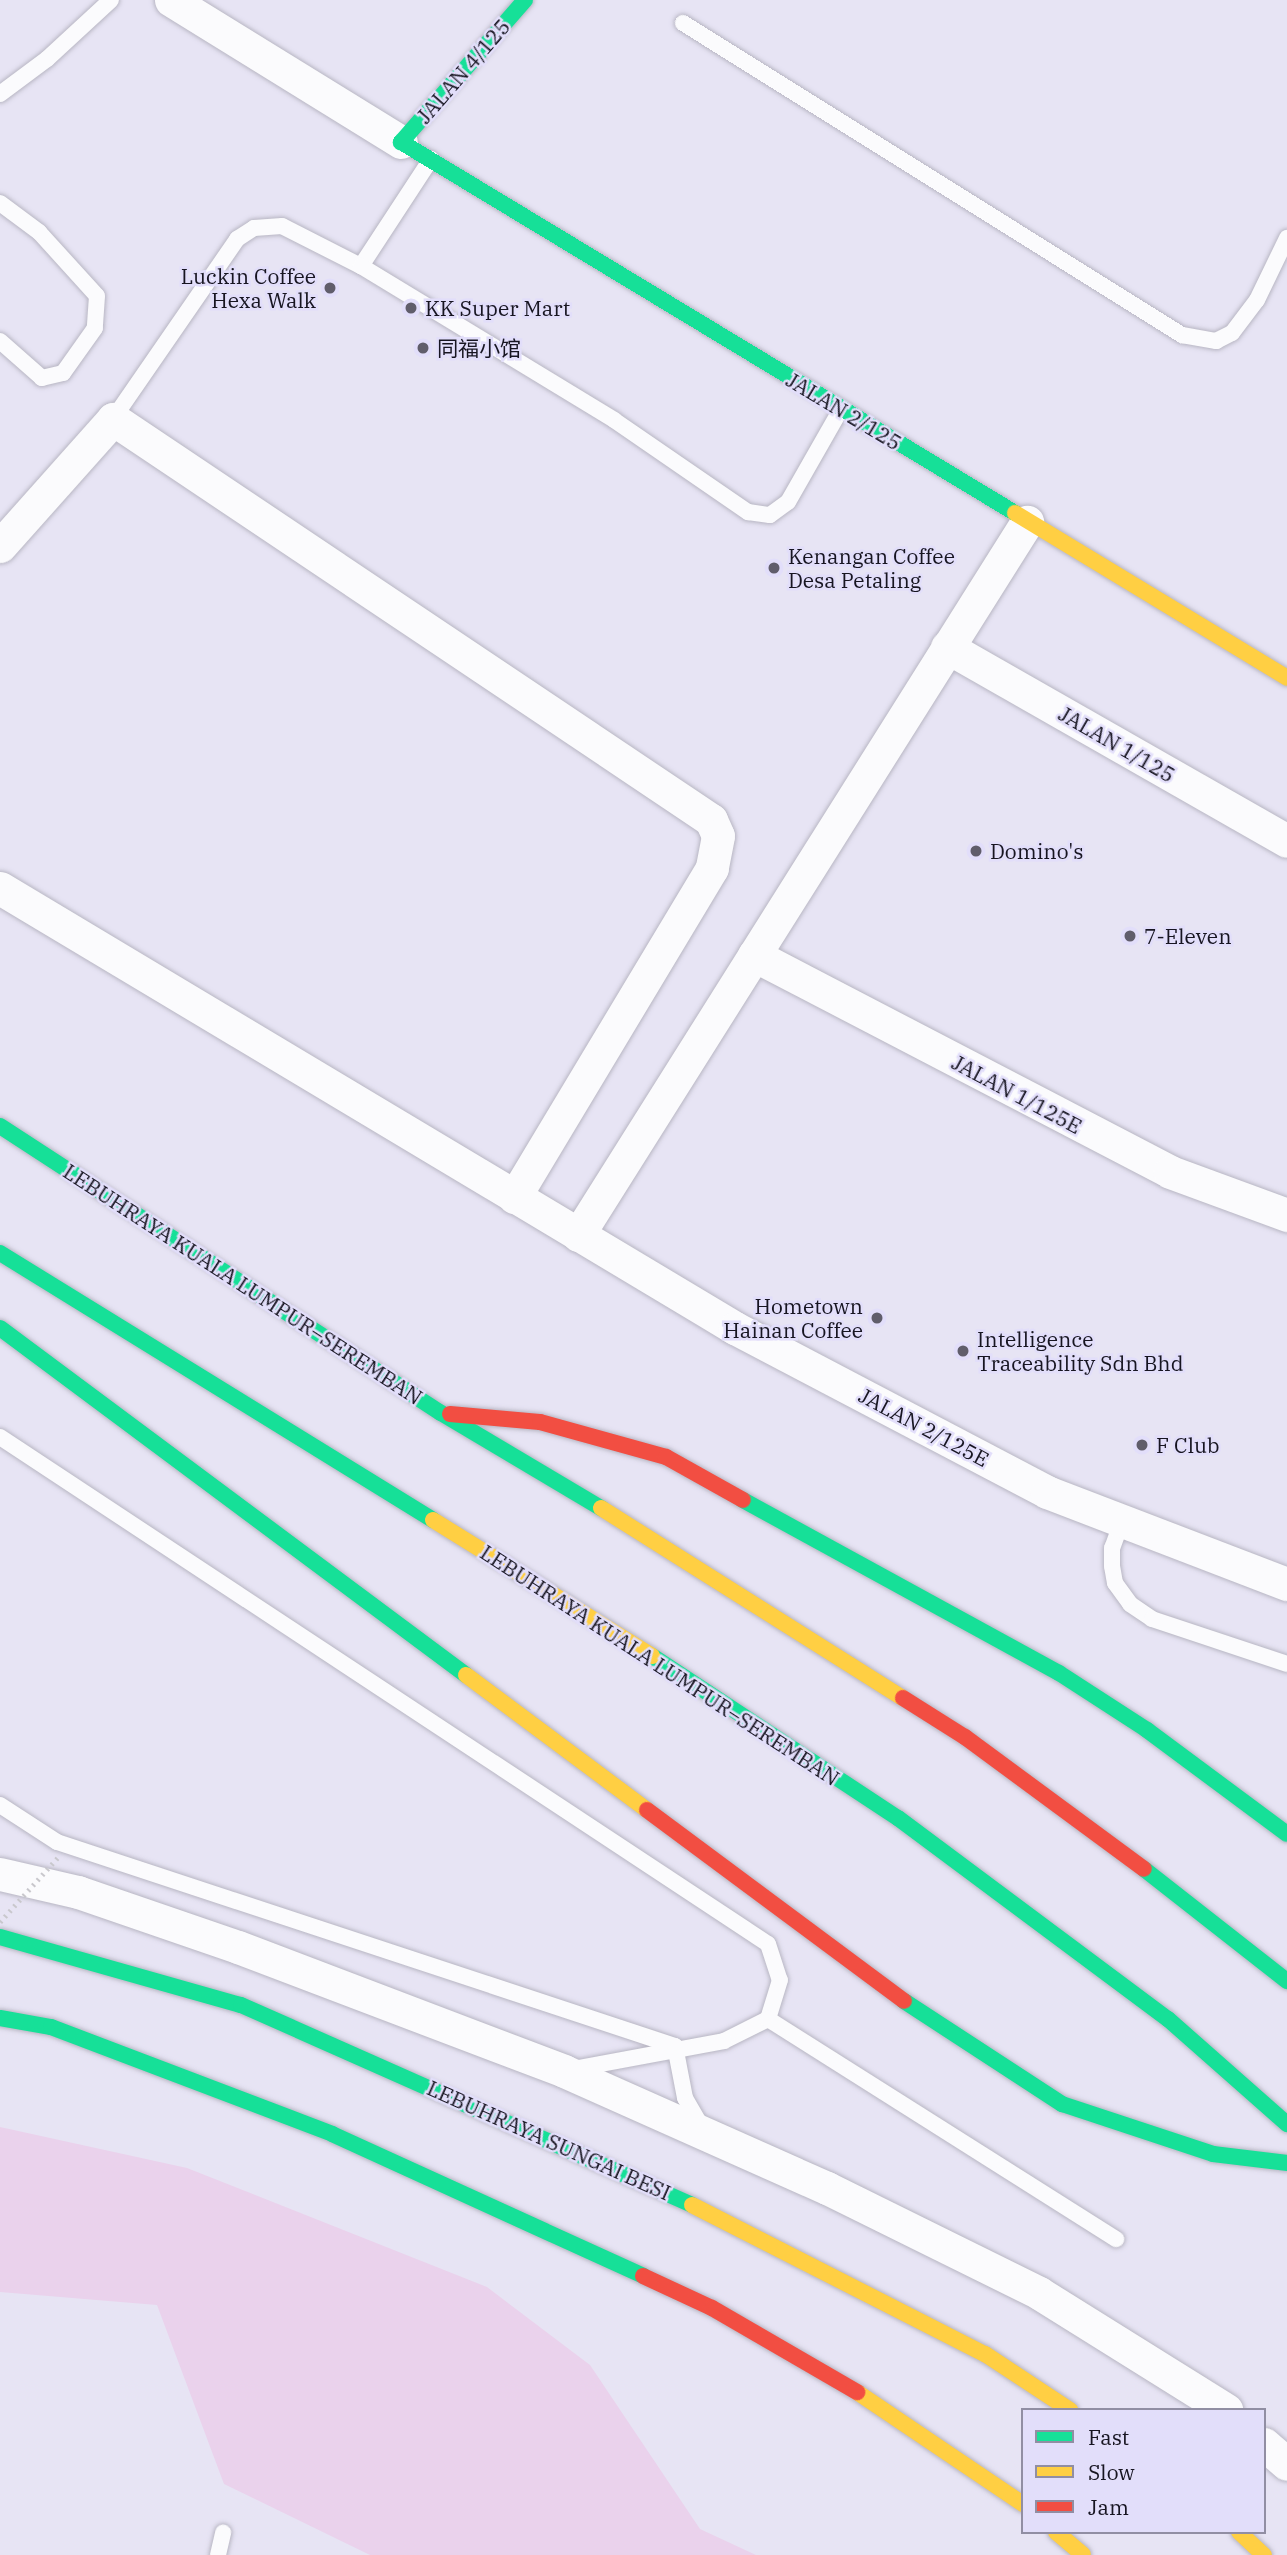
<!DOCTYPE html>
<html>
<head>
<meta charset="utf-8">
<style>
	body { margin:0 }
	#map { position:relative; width:1287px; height:2555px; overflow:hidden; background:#e7e4f4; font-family:"IBM Plex Serif","Noto Sans SC",serif }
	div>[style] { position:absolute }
	.green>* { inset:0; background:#ead2ec }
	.roads { filter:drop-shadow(0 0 2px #b8b6c3) drop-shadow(0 0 2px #b8b6c3) }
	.lane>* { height:16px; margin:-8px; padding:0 8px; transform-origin:8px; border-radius:8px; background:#fbfbfd }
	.street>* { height:33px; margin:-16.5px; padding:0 16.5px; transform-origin:16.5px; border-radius:16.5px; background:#fbfbfd }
	.fast>* { height:16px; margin:-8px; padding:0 8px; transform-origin:8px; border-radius:8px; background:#16e098 }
	.slow>* { height:16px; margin:-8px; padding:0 8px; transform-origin:8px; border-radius:8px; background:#ffcf43 }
	.jam>* { height:16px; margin:-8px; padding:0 8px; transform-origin:8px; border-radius:8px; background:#f24e42 }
	.path-bridge>* { height:4.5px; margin-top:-2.25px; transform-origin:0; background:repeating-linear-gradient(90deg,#c8c7cc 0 2px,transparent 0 7px) }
	.dots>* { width:19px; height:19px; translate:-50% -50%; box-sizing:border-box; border:4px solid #e2defa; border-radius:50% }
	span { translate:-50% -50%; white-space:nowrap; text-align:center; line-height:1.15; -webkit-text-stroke:5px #e2defa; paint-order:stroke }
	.street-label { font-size:21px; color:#171521 }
	.poi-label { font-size:21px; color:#171521 }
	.right { translate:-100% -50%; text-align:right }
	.left { translate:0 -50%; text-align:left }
	.legend { position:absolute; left:1021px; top:2408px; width:245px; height:126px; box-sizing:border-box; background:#e2defa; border:2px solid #918ea3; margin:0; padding:9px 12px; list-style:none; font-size:21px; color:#171521 }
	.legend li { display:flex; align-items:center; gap:14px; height:35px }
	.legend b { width:35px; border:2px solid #918ea3 }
</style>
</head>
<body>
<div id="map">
	<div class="green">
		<i style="clip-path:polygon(0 2127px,187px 2168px,487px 2287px,590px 2365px,700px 2529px,756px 2555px,370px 2555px,224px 2484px,157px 2305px,0 2292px)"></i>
	</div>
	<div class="roads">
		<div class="lane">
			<i style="left:683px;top:23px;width:589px;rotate:32.02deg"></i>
			<i style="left:1182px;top:335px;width:35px;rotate:10deg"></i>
			<i style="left:1216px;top:341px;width:18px;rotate:-27deg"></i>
			<i style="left:1232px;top:333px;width:41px;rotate:-52.9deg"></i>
			<i style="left:1257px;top:300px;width:69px;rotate:-64.2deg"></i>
			<i style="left:0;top:94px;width:59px;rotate:-36.7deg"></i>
			<i style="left:47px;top:59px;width:87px;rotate:-42.7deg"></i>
			<i style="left:0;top:203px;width:49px;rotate:36.6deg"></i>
			<i style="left:39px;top:232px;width:86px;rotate:47.8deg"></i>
			<i style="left:97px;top:296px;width:32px;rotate:94deg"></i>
			<i style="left:95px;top:328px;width:55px;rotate:125.4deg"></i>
			<i style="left:63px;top:373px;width:22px;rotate:167deg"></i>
			<i style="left:42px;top:378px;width:56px;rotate:-138.6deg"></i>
			<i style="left:361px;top:266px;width:128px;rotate:-56.8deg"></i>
			<i style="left:113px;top:419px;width:219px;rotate:-55.4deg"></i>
			<i style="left:237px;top:239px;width:20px;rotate:-33deg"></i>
			<i style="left:254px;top:228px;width:28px;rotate:-4deg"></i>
			<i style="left:282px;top:226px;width:89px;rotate:26.9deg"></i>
			<i style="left:361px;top:266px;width:296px;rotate:31.3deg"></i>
			<i style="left:614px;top:420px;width:163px;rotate:34.5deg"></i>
			<i style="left:748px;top:512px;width:22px;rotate:8deg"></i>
			<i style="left:770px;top:515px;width:22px;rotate:-36deg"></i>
			<i style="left:788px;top:502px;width:107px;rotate:-60.3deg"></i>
			<i style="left:0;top:1437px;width:920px;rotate:33.43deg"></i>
			<i style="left:768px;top:1944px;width:38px;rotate:72deg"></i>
			<i style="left:780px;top:1980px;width:41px;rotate:107.1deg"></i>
			<i style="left:768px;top:2019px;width:49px;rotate:153.4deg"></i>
			<i style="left:724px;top:2041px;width:154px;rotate:169.5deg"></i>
			<i style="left:1122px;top:1521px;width:29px;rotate:110deg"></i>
			<i style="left:1112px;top:1548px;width:18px;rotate:90deg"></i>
			<i style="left:1112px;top:1566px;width:17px;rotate:80deg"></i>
			<i style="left:1115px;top:1583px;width:26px;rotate:54deg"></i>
			<i style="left:1130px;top:1604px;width:27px;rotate:34deg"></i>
			<i style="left:1152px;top:1619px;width:142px;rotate:18.4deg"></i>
			<i style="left:0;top:1805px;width:68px;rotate:33deg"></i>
			<i style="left:57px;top:1842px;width:651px;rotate:18.27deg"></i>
			<i style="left:768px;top:2019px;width:412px;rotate:32.3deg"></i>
			<i style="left:675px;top:2046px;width:53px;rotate:79.1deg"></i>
			<i style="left:685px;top:2098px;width:32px;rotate:60deg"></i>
			<i style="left:218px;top:2555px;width:23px;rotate:-77deg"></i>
		</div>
		<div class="street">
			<i style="left:171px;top:0;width:270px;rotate:31.7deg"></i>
			<i style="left:0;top:546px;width:170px;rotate:-48.3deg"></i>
			<i style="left:113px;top:419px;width:720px;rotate:33.84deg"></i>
			<i style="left:711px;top:820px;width:17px;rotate:66deg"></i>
			<i style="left:718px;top:836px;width:33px;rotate:101deg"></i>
			<i style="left:712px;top:868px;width:384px;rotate:121deg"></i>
			<i style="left:947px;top:647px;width:391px;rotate:29.7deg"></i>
			<i style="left:0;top:888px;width:857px;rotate:30.91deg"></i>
			<i style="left:735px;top:1328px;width:352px;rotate:27.7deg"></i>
			<i style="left:1047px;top:1492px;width:257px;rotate:21deg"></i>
			<i style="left:754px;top:955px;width:469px;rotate:27.5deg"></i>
			<i style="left:1170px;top:1172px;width:125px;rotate:20.2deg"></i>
			<i style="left:578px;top:1235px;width:843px;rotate:-57.8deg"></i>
			<i style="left:0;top:1874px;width:80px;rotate:13deg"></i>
			<i style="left:78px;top:1892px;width:169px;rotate:19deg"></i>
			<i style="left:238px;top:1947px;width:349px;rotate:20.8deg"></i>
			<i style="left:564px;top:2071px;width:288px;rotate:24deg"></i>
			<i style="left:827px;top:2188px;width:237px;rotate:26.3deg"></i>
			<i style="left:1039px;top:2293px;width:221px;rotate:32deg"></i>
			<i style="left:1264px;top:2444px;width:30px;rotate:41deg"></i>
		</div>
		<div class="fast">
			<i style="left:525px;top:0;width:189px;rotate:131.1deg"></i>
			<i style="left:401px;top:142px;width:717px;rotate:31.14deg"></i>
			<i style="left:0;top:1126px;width:526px;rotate:33.06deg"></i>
			<i style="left:441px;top:1413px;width:186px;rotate:30.7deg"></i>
			<i style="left:0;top:1253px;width:509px;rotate:31.66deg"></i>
			<i style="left:0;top:1328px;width:581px;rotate:36.67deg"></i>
			<i style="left:743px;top:1500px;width:360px;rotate:28.7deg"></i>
			<i style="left:1059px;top:1673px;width:105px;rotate:32.9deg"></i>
			<i style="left:1147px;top:1730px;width:174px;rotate:36.6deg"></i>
			<i style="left:652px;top:1656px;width:295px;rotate:33.4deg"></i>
			<i style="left:898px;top:1818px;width:337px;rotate:36.7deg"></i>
			<i style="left:1168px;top:2019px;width:159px;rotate:41.4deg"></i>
			<i style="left:1144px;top:1869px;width:182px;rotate:38.1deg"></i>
			<i style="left:0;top:1937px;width:250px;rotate:15.8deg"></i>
			<i style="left:241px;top:2005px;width:493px;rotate:23.9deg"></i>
			<i style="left:904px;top:2001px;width:189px;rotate:33.1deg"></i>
			<i style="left:1062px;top:2104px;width:159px;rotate:18.3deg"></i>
			<i style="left:1213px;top:2154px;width:75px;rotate:6.9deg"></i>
			<i style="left:0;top:2018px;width:52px;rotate:10deg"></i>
			<i style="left:51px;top:2027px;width:301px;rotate:20.8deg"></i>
			<i style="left:332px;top:2134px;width:342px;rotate:24.5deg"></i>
		</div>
		<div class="slow">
			<i style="left:1015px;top:513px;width:318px;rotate:31.2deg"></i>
			<i style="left:601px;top:1508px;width:357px;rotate:32.2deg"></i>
			<i style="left:433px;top:1520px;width:258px;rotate:31.8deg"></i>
			<i style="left:466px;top:1675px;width:226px;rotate:36.7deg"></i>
			<i style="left:692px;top:2205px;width:329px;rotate:27deg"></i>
			<i style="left:985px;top:2354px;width:102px;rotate:33.4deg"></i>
			<i style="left:857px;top:2392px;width:200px;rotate:34deg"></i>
			<i style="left:1056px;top:2532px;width:35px;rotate:40deg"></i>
			<i style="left:1239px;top:2532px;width:34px;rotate:43deg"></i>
		</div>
		<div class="jam">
			<i style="left:450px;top:1414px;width:90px;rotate:5.1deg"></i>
			<i style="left:540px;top:1422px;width:131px;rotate:15.5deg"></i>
			<i style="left:666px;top:1457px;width:88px;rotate:29.2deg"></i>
			<i style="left:903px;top:1698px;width:73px;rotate:32.2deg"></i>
			<i style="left:965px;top:1737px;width:222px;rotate:36.4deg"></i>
			<i style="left:647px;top:1810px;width:320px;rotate:36.6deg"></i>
			<i style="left:643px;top:2276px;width:76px;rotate:24.9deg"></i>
			<i style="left:712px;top:2308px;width:168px;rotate:30.1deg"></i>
		</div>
	</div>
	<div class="path-bridge">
		<i style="left:0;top:1922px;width:90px;rotate:-48.2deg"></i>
	</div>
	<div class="dots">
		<i style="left:330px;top:288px;background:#605d6b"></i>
		<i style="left:411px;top:308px;background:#605d6b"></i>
		<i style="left:423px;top:348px;background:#605d6b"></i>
		<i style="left:774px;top:568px;background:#605d6b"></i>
		<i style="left:976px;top:851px;background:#605d6b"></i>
		<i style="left:1130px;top:936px;background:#605d6b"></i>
		<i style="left:877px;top:1318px;background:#605d6b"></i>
		<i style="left:963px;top:1351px;background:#605d6b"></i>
		<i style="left:1142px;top:1445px;background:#605d6b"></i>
	</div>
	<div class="street-label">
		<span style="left:463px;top:71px;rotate:-49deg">JALAN 4/125</span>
		<span style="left:844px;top:411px;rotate:31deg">JALAN 2/125</span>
		<span style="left:1117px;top:744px;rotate:30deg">JALAN 1/125</span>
		<span style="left:1017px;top:1094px;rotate:28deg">JALAN 1/125E</span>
		<span style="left:243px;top:1284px;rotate:33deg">LEBUHRAYA KUALA LUMPUR–SEREMBAN</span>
		<span style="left:924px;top:1427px;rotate:28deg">JALAN 2/125E</span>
		<span style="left:660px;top:1665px;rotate:33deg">LEBUHRAYA KUALA LUMPUR–SEREMBAN</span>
		<span style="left:549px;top:2140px;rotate:24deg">LEBUHRAYA SUNGAI BESI</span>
	</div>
	<div class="poi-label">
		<span class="right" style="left:316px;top:288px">Luckin Coffee<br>Hexa Walk</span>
		<span class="left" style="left:425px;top:308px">KK Super Mart</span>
		<span class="left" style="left:437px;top:348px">同福小馆</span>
		<span class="left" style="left:788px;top:568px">Kenangan Coffee<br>Desa Petaling</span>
		<span class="left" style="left:990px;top:851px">Domino's</span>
		<span class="left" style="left:1144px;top:936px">7-Eleven</span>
		<span class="right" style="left:863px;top:1318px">Hometown<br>Hainan Coffee</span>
		<span class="left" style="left:977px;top:1351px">Intelligence<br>Traceability Sdn Bhd</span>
		<span class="left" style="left:1156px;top:1445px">F Club</span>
	</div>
	<ul class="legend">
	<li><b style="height:9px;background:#16e098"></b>Fast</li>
	<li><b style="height:9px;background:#ffcf43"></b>Slow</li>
	<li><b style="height:9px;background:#f24e42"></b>Jam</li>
	</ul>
</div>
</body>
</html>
